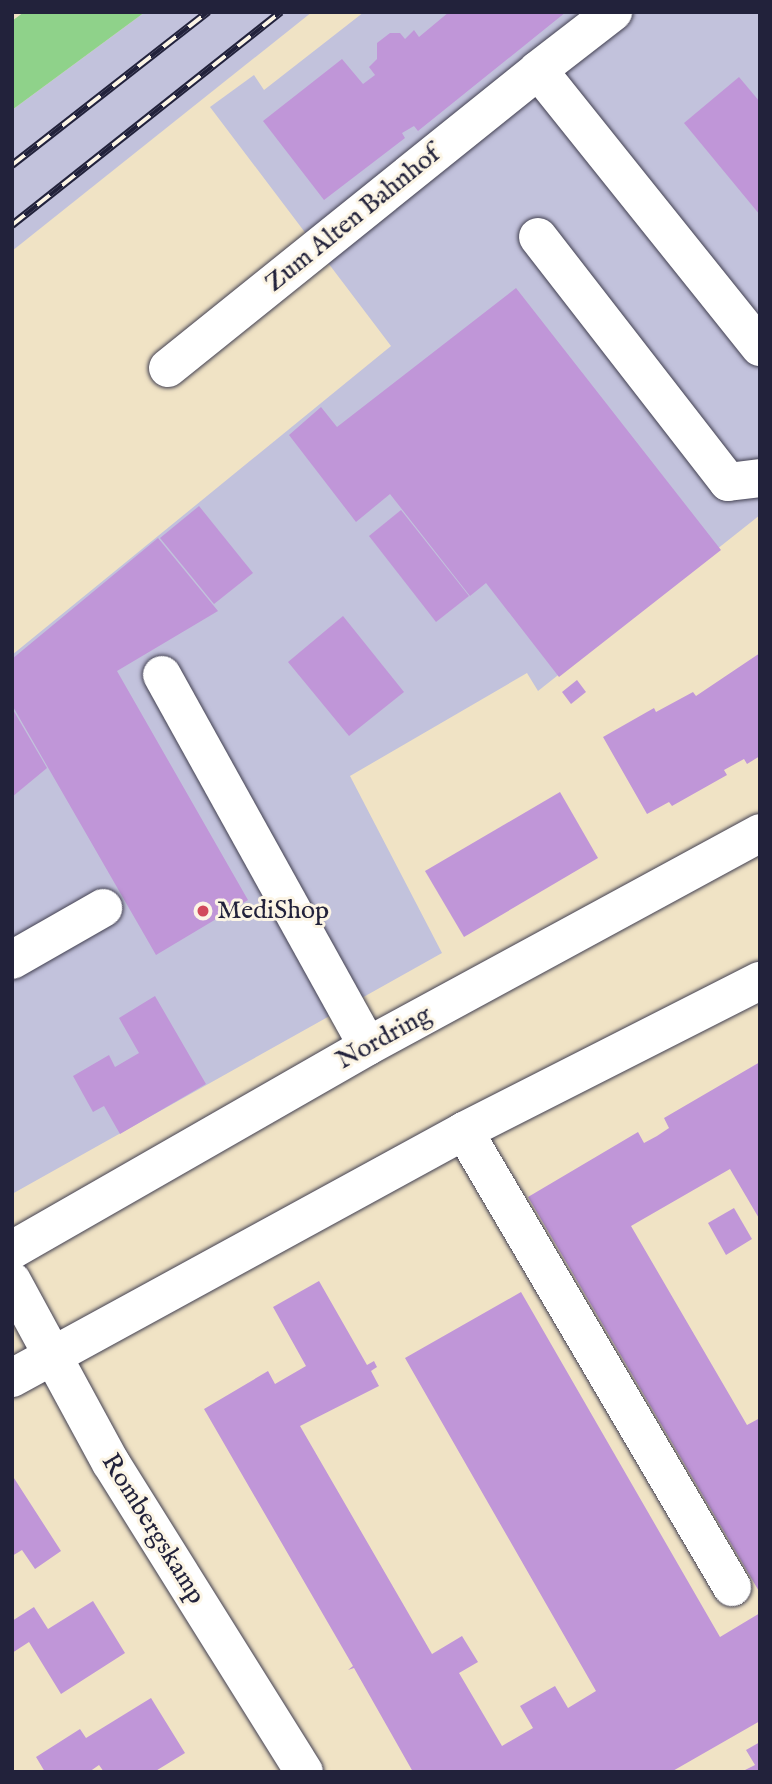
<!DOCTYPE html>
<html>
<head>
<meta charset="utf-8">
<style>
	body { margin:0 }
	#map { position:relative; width:772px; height:1784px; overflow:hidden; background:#f0e3c5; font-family:"IM FELL English",serif }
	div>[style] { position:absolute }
	.industrial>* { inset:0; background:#c2c2dc }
	.green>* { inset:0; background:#8fd28a }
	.building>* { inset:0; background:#c096d8 }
	.roads { filter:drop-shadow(0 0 2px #413f50) drop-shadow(0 0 2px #413f50) }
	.minor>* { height:38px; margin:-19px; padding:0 19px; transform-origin:19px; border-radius:19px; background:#fff }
	.major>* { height:38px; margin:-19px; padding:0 19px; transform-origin:19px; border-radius:19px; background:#fff }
	.rail>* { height:8px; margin-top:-4px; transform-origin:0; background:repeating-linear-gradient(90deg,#fcf5e5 0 16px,#22223b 0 32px); box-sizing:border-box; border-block:2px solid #22223b }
	.dots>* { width:19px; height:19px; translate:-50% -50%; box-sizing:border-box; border:4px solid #fcf5e5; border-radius:50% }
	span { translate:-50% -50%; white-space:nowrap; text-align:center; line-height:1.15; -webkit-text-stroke:6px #fcf5e5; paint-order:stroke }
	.street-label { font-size:26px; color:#22223b }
	.poi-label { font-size:26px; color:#22223b }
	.left { translate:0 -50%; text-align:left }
	.frame { position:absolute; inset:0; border:14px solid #22223b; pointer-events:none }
</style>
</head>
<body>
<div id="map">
	<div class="industrial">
		<i style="clip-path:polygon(145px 12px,312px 12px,12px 251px,12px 110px)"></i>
		<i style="clip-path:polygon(364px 12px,760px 12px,760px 515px,538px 691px,527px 673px,350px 776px,442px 953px,12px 1194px,12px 655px,391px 346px,210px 107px,254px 75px,264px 90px)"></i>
	</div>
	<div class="green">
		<i style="clip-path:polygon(24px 12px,145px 12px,12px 110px,12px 21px)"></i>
	</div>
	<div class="building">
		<i style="clip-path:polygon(449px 12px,566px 12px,418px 131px,414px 126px,402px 133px,405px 138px,324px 200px,263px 121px,342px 59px,363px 84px,375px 75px,369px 67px,377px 59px,377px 43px,390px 33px,400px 33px,405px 39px,414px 30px,419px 37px)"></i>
		<i style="clip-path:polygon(739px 77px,760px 102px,760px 215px,684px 123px)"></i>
		<i style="clip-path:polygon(516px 288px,721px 550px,559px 677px,486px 583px,470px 596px,390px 494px,356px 522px,289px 435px,321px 407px,337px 427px)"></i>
		<i style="clip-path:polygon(199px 506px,253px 573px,214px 604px,160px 538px)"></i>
		<i style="clip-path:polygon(401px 510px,469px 596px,436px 622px,369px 536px)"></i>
		<i style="clip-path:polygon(158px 538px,218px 611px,117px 671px,248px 900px,156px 955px,12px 705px,12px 659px)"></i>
		<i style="clip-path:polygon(343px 616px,404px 692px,349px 736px,288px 662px)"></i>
		<i style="clip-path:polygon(760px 653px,760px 756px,747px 764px,744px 759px,724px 770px,727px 775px,672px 806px,669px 802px,647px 814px,603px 737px,654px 708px,656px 712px,693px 692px,696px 696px)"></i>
		<i style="clip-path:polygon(577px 680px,586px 692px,571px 704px,562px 692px)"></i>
		<i style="clip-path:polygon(12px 708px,47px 768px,12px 797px)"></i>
		<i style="clip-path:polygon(560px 792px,598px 858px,464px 937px,425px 871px)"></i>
		<i style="clip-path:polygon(155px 996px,206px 1084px,120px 1134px,104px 1106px,93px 1112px,73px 1076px,109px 1055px,115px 1067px,139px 1053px,119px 1018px)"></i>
		<i style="clip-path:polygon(760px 1062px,760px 1220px,730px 1169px,631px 1226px,747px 1425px,760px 1418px,760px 1593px,528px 1197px,638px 1132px,644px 1143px,657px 1136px,669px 1128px,664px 1118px)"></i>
		<i style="clip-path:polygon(734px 1208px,752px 1239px,726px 1255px,708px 1223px)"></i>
		<i style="clip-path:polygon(319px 1281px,367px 1365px,374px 1361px,377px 1367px,371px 1371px,379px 1386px,300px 1426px,432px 1654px,462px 1636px,478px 1662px,459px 1673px,502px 1746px,533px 1728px,520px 1706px,555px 1686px,568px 1708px,596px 1691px,405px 1358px,521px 1292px,720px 1637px,760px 1613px,760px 1721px,671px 1772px,413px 1772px,354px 1668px,348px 1670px,353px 1666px,204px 1409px,268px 1371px,275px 1384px,306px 1366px,273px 1307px)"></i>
		<i style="clip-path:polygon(12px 1475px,61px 1551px,35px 1569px,22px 1550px,12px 1556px)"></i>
		<i style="clip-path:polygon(93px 1601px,125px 1653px,61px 1694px,29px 1642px,12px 1653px,12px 1621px,34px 1607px,48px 1629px)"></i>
		<i style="clip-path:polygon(151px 1698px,185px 1753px,154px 1772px,104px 1772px,99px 1765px,89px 1772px,45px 1772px,36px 1757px,80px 1729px,86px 1738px)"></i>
		<i style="clip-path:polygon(760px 1742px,760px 1772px,741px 1772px,755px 1765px,746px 1750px)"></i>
	</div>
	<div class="roads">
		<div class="minor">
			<i style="left:538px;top:70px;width:95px;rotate:-37.7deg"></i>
			<i style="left:538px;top:237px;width:310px;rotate:52.2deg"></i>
			<i style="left:728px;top:482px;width:32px;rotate:-7deg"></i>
			<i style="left:168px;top:368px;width:475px;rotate:-38.8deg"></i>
			<i style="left:538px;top:70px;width:355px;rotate:51.3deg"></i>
			<i style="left:162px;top:675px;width:424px;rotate:61deg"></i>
			<i style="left:12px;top:960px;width:105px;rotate:-29.7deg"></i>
			<i style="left:464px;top:1131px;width:529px;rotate:59.56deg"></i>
			<i style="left:12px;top:1281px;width:207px;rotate:61.5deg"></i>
			<i style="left:111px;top:1463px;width:364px;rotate:58deg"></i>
		</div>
		<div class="major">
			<i style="left:12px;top:1250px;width:410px;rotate:-29.8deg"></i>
			<i style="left:368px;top:1046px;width:446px;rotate:-28.5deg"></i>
			<i style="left:12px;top:1378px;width:515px;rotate:-28.65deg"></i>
			<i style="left:464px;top:1131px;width:332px;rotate:-26.9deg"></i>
		</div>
	</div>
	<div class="rail">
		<i style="left:12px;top:165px;width:249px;rotate:-38deg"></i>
		<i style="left:12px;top:225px;width:343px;rotate:-38.4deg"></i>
	</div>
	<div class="dots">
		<i style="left:203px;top:911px;background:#d1495b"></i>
	</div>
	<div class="street-label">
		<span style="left:353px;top:219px;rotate:-39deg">Zum Alten Bahnhof</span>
		<span style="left:384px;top:1038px;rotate:-29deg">Nordring</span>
		<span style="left:153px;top:1529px;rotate:58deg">Rombergskamp</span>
	</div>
	<div class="poi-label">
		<span class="left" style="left:217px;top:911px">MediShop</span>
	</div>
	<div class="frame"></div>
</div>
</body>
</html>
